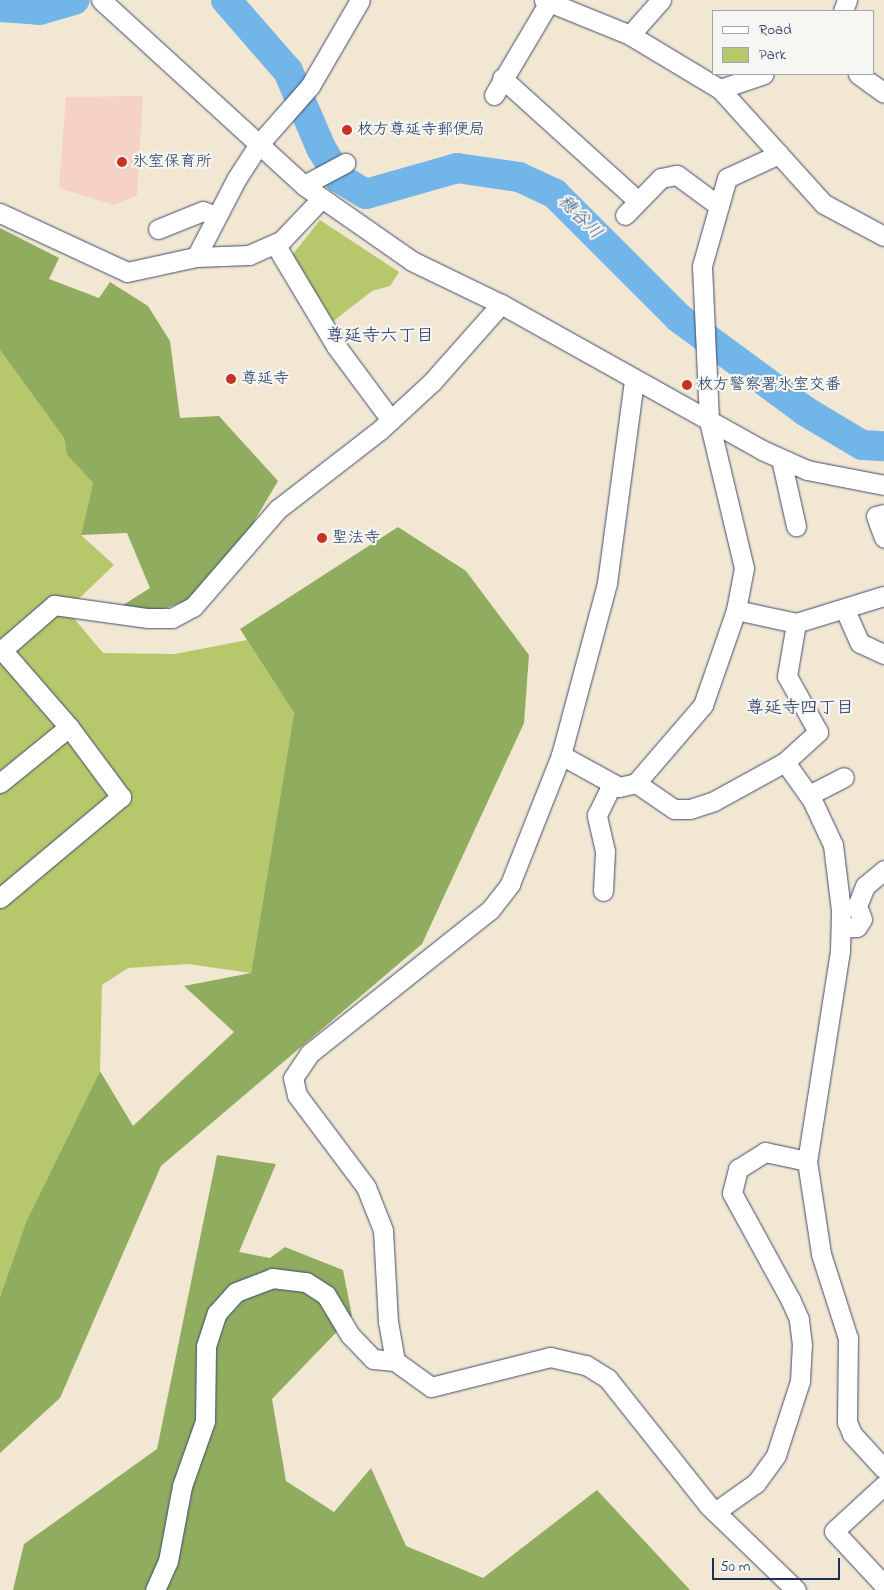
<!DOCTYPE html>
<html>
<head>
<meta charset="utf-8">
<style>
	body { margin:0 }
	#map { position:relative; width:884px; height:1590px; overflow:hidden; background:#f2e7d2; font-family:"Indie Flower","Klee One",sans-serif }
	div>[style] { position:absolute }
	.built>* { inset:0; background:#f6d1c5 }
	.green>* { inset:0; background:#b6c86b }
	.forest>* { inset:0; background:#90ac5f }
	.river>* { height:30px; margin:-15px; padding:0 15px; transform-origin:15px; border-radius:15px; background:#72b5e8 }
	.roads { filter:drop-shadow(0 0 1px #3b4b6f) drop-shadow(0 0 1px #3b4b6f) }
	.minor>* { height:19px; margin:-9.5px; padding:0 9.5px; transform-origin:9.5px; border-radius:9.5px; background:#fff }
	.dots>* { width:14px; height:14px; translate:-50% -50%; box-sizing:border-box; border:2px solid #f6f6f2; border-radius:50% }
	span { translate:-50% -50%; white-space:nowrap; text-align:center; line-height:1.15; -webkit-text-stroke:4.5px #f6f6f2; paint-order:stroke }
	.poi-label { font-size:16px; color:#1b2f5e }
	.left { translate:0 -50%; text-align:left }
	.water-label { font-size:18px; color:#355787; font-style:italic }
	.neighbourhood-label { font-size:18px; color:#1b2f5e }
	.legend { position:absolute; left:712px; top:10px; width:162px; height:65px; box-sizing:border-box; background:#f6f6f2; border:1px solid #9ea6b7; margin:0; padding:6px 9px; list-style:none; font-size:15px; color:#1b2f5e }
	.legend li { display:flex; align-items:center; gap:10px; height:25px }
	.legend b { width:25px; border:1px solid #9ea6b7 }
	.scale { position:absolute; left:712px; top:1558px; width:128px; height:22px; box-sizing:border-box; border:2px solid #1b2f5e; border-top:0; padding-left:6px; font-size:15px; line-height:18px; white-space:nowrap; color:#1b2f5e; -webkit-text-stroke:4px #f6f6f2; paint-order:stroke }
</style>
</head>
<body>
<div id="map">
	<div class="built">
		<i style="clip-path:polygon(143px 96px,137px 195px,114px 205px,59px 188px,66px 97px)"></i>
	</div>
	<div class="green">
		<i style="clip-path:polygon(320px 220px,399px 272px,390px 286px,372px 291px,331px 323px,289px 259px)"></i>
		<i style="clip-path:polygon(0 350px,64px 438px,67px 455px,93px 483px,81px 535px,114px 565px,67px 610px,103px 653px,175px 654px,247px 640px,294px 713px,251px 973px,188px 964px,128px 968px,102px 985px,100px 1071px,26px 1222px,0 1297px)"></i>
	</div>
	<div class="forest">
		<i style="clip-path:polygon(0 228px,59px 258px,49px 279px,99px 298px,110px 282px,148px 306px,170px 341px,180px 418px,219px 416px,278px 481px,213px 591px,150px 614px,123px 605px,150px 588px,127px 533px,81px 535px,93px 483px,67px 455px,64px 438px,0 350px)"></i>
		<i style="clip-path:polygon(398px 527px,466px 571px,529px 655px,524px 723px,422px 944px,161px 1166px,60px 1398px,0 1453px,0 1297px,26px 1222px,100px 1071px,133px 1126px,234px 1032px,184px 986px,251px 973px,294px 713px,240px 629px)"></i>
		<i style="clip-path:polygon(217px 1155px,276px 1164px,239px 1252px,270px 1258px,285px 1247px,343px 1270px,352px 1316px,272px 1399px,286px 1481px,334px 1512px,371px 1468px,406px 1546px,483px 1578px,597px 1490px,690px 1590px,13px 1590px,24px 1544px,157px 1449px)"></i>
	</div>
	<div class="river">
		<i style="left:226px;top:0;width:94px;rotate:48.9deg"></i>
		<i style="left:288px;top:71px;width:84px;rotate:66.8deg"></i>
		<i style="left:321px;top:148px;width:35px;rotate:59deg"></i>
		<i style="left:339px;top:178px;width:31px;rotate:31deg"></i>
		<i style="left:366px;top:194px;width:95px;rotate:-15.9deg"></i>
		<i style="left:457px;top:168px;width:63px;rotate:8.3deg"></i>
		<i style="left:519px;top:177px;width:40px;rotate:25deg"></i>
		<i style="left:555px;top:194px;width:175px;rotate:45deg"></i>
		<i style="left:679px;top:318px;width:157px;rotate:36.4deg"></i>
		<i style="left:805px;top:411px;width:66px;rotate:30.8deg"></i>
		<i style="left:862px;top:445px;width:22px;rotate:3deg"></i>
		<i style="left:0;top:7px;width:39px;rotate:4deg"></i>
		<i style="left:39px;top:10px;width:37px;rotate:-16deg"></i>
	</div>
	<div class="roads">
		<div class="minor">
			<i style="left:101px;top:0;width:277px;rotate:42.4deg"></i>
			<i style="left:306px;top:187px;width:129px;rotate:34.9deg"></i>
			<i style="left:412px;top:261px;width:99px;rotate:25.8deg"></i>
			<i style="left:501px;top:304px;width:299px;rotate:29.2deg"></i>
			<i style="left:762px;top:450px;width:49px;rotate:24deg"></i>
			<i style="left:807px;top:470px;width:78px;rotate:11deg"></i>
			<i style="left:544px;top:0;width:93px;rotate:22.1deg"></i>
			<i style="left:630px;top:35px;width:105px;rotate:31deg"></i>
			<i style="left:720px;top:89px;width:155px;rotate:47.9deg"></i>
			<i style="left:824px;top:204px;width:68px;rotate:28.1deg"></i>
			<i style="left:843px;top:11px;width:12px;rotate:-70deg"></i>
			<i style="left:630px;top:35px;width:47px;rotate:-48.5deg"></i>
			<i style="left:858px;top:74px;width:32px;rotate:36deg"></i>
			<i style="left:502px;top:78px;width:183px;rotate:42.1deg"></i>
			<i style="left:720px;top:89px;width:46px;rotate:-18.8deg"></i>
			<i style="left:494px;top:95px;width:108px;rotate:-59.4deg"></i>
			<i style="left:779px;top:154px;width:57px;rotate:155.2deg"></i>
			<i style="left:727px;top:178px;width:91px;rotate:105.9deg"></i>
			<i style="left:702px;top:266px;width:155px;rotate:87.4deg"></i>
			<i style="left:709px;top:421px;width:151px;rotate:76.6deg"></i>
			<i style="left:744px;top:568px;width:43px;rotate:100.8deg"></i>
			<i style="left:736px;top:610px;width:61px;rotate:12.2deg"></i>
			<i style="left:796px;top:623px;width:92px;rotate:-17.1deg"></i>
			<i style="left:304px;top:185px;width:47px;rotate:-28.2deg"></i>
			<i style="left:0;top:213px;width:140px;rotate:24.9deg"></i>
			<i style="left:127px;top:272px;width:71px;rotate:-12.3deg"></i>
			<i style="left:196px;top:257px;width:53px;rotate:-2.2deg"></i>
			<i style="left:249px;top:255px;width:36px;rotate:-24deg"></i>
			<i style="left:282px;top:240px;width:58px;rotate:-46.4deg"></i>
			<i style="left:625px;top:215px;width:52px;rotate:-45.8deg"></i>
			<i style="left:661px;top:178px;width:16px;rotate:-11deg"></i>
			<i style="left:677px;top:175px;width:52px;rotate:36.4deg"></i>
			<i style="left:158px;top:229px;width:48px;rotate:-21.8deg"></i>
			<i style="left:203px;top:211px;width:14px;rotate:21deg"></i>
			<i style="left:275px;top:244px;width:119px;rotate:59.1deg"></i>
			<i style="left:336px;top:346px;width:92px;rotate:53.4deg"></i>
			<i style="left:196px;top:257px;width:89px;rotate:-62.6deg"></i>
			<i style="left:237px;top:178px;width:40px;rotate:-57.1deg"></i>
			<i style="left:259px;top:144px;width:77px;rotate:-48.7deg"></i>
			<i style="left:310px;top:86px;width:99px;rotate:-59.8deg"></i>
			<i style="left:781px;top:459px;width:69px;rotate:77.4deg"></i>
			<i style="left:884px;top:514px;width:8px;rotate:166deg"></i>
			<i style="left:876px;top:516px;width:23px;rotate:70deg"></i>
			<i style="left:845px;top:610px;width:36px;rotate:66deg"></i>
			<i style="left:860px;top:643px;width:26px;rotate:25deg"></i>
			<i style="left:796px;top:623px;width:54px;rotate:99.6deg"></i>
			<i style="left:787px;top:676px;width:64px;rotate:61deg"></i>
			<i style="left:818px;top:732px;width:45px;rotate:137.7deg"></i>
			<i style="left:785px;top:762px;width:47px;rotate:54.6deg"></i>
			<i style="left:812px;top:800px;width:50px;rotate:65deg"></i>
			<i style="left:833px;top:845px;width:65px;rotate:83deg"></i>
			<i style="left:841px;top:910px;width:41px;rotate:91.4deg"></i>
			<i style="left:840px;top:951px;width:213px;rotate:98.9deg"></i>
			<i style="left:807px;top:1161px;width:94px;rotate:81.4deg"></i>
			<i style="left:821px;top:1254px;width:88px;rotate:72.2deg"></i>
			<i style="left:848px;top:1338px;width:84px;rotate:90.7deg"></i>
			<i style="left:847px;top:1422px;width:13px;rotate:67deg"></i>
			<i style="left:852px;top:1434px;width:47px;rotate:47.6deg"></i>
			<i style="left:561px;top:755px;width:66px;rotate:28.9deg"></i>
			<i style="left:619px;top:787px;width:17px;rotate:-13deg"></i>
			<i style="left:636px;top:783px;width:103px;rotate:-49.3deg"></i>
			<i style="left:703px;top:705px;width:101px;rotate:-70.8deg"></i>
			<i style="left:0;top:783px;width:89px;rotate:-39.1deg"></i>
			<i style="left:636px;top:783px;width:46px;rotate:34.4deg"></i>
			<i style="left:674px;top:809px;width:16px"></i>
			<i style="left:690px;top:809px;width:25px;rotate:-18deg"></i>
			<i style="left:714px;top:801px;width:81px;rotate:-28.8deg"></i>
			<i style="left:809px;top:795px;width:39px;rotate:-27deg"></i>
			<i style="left:603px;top:891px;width:40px;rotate:-87.1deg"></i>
			<i style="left:605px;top:851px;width:37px;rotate:-103deg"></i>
			<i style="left:597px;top:815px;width:34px;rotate:-64deg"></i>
			<i style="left:0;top:898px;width:158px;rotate:-39.9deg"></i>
			<i style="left:121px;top:797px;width:87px;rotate:-126.6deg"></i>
			<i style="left:69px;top:727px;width:102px;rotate:-131deg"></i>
			<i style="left:2px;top:650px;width:69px;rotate:-40.9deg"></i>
			<i style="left:54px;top:605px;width:95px;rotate:7.9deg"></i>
			<i style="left:148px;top:618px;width:24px"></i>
			<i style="left:172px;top:618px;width:24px;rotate:-28deg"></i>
			<i style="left:193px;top:607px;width:130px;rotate:-49.1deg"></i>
			<i style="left:278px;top:509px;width:129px;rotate:-37.8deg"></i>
			<i style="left:380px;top:430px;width:71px;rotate:-42.7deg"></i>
			<i style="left:432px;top:382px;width:104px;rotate:-48.5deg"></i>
			<i style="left:841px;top:928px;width:16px;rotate:-4deg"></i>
			<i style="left:857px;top:927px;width:9px;rotate:-58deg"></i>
			<i style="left:862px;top:919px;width:14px;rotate:-111deg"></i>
			<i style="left:857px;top:906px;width:22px;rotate:-68deg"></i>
			<i style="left:865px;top:886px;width:25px;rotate:-40deg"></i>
			<i style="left:395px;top:1361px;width:40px;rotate:-100deg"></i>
			<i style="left:388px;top:1322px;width:92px;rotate:-93.1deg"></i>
			<i style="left:383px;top:1230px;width:46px;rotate:-111.6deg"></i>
			<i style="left:366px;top:1187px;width:115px;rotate:-126.9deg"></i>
			<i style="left:297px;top:1095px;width:17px;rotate:-103deg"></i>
			<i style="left:293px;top:1078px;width:30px;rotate:-56deg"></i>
			<i style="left:310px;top:1053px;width:230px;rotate:-38.5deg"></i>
			<i style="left:490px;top:910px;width:33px;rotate:-52deg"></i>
			<i style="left:510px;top:884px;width:139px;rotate:-68.4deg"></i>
			<i style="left:561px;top:755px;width:178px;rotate:-75deg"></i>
			<i style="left:607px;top:583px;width:204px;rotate:-82.4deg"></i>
			<i style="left:715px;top:1512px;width:50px;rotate:-35.3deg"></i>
			<i style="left:756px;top:1483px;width:34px;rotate:-54deg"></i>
			<i style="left:776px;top:1455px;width:78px;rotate:-72deg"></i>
			<i style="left:800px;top:1381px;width:36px;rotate:-87deg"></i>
			<i style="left:802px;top:1345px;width:26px;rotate:-97deg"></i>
			<i style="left:799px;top:1319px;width:22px;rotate:-114deg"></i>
			<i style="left:790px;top:1299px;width:121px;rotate:-118.7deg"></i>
			<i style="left:732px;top:1193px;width:25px;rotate:-76deg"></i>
			<i style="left:738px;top:1169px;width:32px;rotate:-32deg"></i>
			<i style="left:765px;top:1152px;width:43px;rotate:12.1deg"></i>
			<i style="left:883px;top:1584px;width:72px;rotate:-132.8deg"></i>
			<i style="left:834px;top:1531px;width:68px;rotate:-42.6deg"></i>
			<i style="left:155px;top:1590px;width:32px;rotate:-66deg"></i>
			<i style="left:168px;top:1561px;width:76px;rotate:-79.4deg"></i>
			<i style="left:182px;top:1486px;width:69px;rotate:-70.5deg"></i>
			<i style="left:205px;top:1421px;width:75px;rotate:-89.2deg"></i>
			<i style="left:206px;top:1346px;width:35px;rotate:-72deg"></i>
			<i style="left:217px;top:1313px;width:28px;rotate:-48deg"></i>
			<i style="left:236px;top:1292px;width:39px;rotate:-21deg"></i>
			<i style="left:272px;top:1278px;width:34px;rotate:7deg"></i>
			<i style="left:306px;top:1282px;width:24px;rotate:33deg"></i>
			<i style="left:326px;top:1295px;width:47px;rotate:59deg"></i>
			<i style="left:350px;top:1335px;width:33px;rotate:46deg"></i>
			<i style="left:373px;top:1359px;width:22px;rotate:5deg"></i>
			<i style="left:395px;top:1361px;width:44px;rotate:35.8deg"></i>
			<i style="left:431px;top:1387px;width:123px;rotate:-14.1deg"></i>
			<i style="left:550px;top:1357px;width:37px;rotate:13deg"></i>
			<i style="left:586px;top:1365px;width:26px;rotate:32deg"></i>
			<i style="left:608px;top:1379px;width:162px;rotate:51.5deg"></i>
			<i style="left:709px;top:1506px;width:121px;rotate:44deg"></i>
		</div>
	</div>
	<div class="dots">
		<i style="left:347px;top:130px;background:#c8321e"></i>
		<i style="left:122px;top:162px;background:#c8321e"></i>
		<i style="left:231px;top:379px;background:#c8321e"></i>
		<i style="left:687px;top:385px;background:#c8321e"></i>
		<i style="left:322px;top:538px;background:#c8321e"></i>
	</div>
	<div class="poi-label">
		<span class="left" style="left:357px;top:130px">枚方尊延寺郵便局</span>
		<span class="left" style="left:132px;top:162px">氷室保育所</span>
		<span class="left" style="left:241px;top:379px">尊延寺</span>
		<span class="left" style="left:697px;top:385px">枚方警察署氷室交番</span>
		<span class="left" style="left:332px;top:538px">聖法寺</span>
	</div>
	<div class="water-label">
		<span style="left:579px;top:218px;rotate:45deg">穂谷川</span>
	</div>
	<div class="neighbourhood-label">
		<span style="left:380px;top:337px">尊延寺六丁目</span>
		<span style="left:800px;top:709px">尊延寺四丁目</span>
	</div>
	<ul class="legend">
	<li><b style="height:6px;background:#fff"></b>Road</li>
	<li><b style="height:14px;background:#b6c86b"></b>Park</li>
	</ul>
	<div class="scale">50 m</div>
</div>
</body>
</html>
